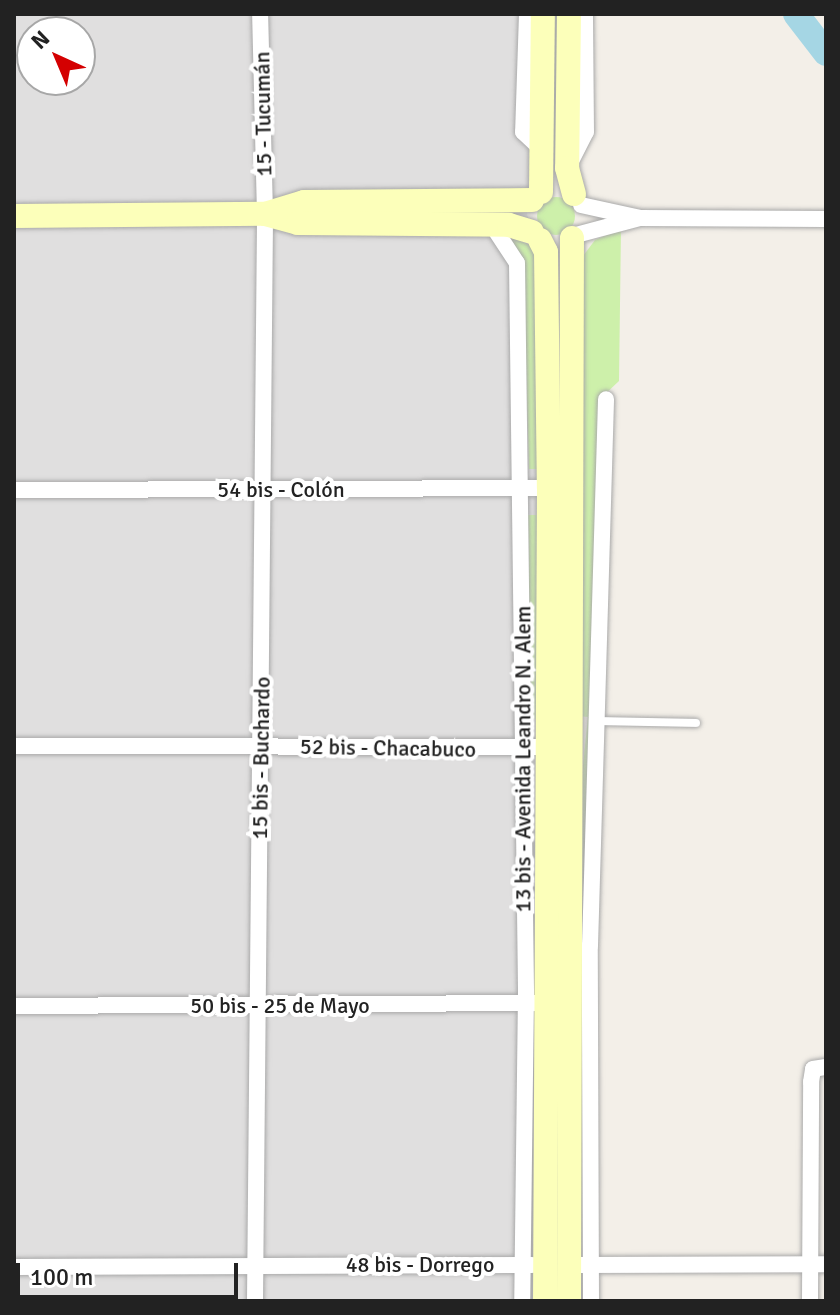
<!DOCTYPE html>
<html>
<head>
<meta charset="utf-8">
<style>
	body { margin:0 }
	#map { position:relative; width:840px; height:1315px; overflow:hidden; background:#f3efe8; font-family:Signika,sans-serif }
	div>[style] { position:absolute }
	.residential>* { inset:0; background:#e0dfdf }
	.grass>* { inset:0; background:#cdf0aa }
	.round { border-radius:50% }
	.river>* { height:26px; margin:-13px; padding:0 13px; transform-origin:13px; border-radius:13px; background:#a5d6e4 }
	.roads { filter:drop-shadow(0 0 2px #a9a9a9) drop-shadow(0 0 2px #a9a9a9) }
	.lane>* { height:8px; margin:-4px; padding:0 4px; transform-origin:4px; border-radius:4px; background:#fff }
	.street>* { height:16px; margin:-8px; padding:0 8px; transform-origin:8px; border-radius:8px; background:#fff }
	.secondary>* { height:24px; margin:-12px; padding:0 12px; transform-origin:12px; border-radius:12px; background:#fcffba }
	span { translate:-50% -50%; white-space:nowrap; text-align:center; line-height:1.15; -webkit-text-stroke:8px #fff; paint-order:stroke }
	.street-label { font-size:22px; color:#222 }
	.frame { position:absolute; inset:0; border:16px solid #222; pointer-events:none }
	.north { position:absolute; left:16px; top:16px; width:80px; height:80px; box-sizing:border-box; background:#fff; border:2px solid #a7a7a7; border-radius:50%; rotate:316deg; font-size:22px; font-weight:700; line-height:32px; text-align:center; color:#222 }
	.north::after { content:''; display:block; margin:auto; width:28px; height:36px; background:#d40001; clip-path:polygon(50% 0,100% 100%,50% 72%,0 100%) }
	.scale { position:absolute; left:16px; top:1263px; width:222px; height:36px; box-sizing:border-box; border:4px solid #222; border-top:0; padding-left:10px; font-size:24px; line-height:28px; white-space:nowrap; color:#222; -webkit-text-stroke:6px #fff; paint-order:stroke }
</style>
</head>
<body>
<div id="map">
	<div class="residential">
		<i style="clip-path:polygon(evenodd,14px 14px,543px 14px,527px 215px,540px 240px,545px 1301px,14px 1301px,14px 14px,32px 32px,80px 32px,80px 80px,32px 80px,32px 32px)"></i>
	</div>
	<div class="grass">
		<i style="clip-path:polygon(552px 14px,560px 14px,559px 155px,550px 155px)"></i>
		<i class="round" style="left:537px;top:197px;width:38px;height:38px"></i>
		<i style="clip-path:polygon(621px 229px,619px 381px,601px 398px,579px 1007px,580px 795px,588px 717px,578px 716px,580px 260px,595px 240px)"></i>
		<i style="clip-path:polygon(506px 235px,534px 247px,543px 469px,529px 469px,523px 260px)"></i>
		<i style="clip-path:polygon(528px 515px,542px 515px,539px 719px,531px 719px)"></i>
	</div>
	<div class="river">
		<i style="left:796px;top:14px;width:49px;rotate:52.4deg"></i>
	</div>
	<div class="roads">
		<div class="lane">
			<i style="left:600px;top:721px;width:96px;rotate:1.2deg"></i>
		</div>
		<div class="street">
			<i style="left:527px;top:14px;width:118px;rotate:91.9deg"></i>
			<i style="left:523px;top:132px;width:25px;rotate:43deg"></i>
			<i style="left:570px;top:163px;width:35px;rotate:-63deg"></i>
			<i style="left:586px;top:132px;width:118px;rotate:-90.5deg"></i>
			<i style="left:581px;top:205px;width:60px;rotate:12.4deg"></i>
			<i style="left:640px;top:218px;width:186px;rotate:0.3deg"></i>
			<i style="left:492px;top:225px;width:45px;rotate:56.7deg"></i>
			<i style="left:517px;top:263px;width:729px;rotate:89.29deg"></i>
			<i style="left:526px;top:992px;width:309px;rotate:90.7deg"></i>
			<i style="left:576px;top:235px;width:66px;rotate:-14.9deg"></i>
			<i style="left:14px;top:490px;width:535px;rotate:-0.21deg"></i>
			<i style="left:14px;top:746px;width:542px;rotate:0.11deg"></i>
			<i style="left:14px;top:1006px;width:522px;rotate:-0.33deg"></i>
			<i style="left:580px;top:1265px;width:246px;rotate:-0.2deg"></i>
			<i style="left:14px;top:1267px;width:518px;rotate:-0.22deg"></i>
			<i style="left:255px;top:1301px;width:1087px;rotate:-89.47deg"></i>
			<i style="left:265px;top:214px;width:200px;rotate:-91.4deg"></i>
			<i style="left:591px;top:1301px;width:355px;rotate:-90.2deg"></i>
			<i style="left:590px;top:946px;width:547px;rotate:-88.32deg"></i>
			<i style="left:810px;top:1301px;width:219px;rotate:-89.7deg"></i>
			<i style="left:811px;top:1082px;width:13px;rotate:-81deg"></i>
			<i style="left:813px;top:1069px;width:13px;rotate:-9deg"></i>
		</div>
		<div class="secondary">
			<i style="left:569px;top:14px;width:154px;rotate:90.7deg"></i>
			<i style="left:567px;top:168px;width:27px;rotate:75deg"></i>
			<i style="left:541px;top:192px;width:178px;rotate:-89.4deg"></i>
			<i style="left:265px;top:214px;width:41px;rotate:-17.1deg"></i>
			<i style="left:304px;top:202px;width:228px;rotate:-0.5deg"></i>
			<i style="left:14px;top:216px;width:251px;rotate:-0.5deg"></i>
			<i style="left:265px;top:214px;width:34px;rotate:15deg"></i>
			<i style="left:298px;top:223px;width:211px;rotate:0.5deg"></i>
			<i style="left:509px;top:225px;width:24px;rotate:17deg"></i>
			<i style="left:540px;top:240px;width:13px;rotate:63deg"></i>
			<i style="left:546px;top:252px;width:236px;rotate:89.3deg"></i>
			<i style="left:549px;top:488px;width:813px;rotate:90.28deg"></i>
			<i style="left:569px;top:1301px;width:1063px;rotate:-89.84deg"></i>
		</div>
	</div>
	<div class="street-label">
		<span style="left:263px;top:114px;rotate:-91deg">15 - Tucumán</span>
		<span style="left:281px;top:490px">54 bis - Colón</span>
		<span style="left:388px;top:748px;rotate:1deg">52 bis - Chacabuco</span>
		<span style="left:261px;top:758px;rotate:-89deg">15 bis - Buchardo</span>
		<span style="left:523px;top:759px;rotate:-90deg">13 bis - Avenida Leandro N. Alem</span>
		<span style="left:280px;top:1006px">50 bis - 25 de Mayo</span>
		<span style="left:420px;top:1265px">48 bis - Dorrego</span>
	</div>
	<div class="frame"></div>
	<div class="north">N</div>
	<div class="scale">100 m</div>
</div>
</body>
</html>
